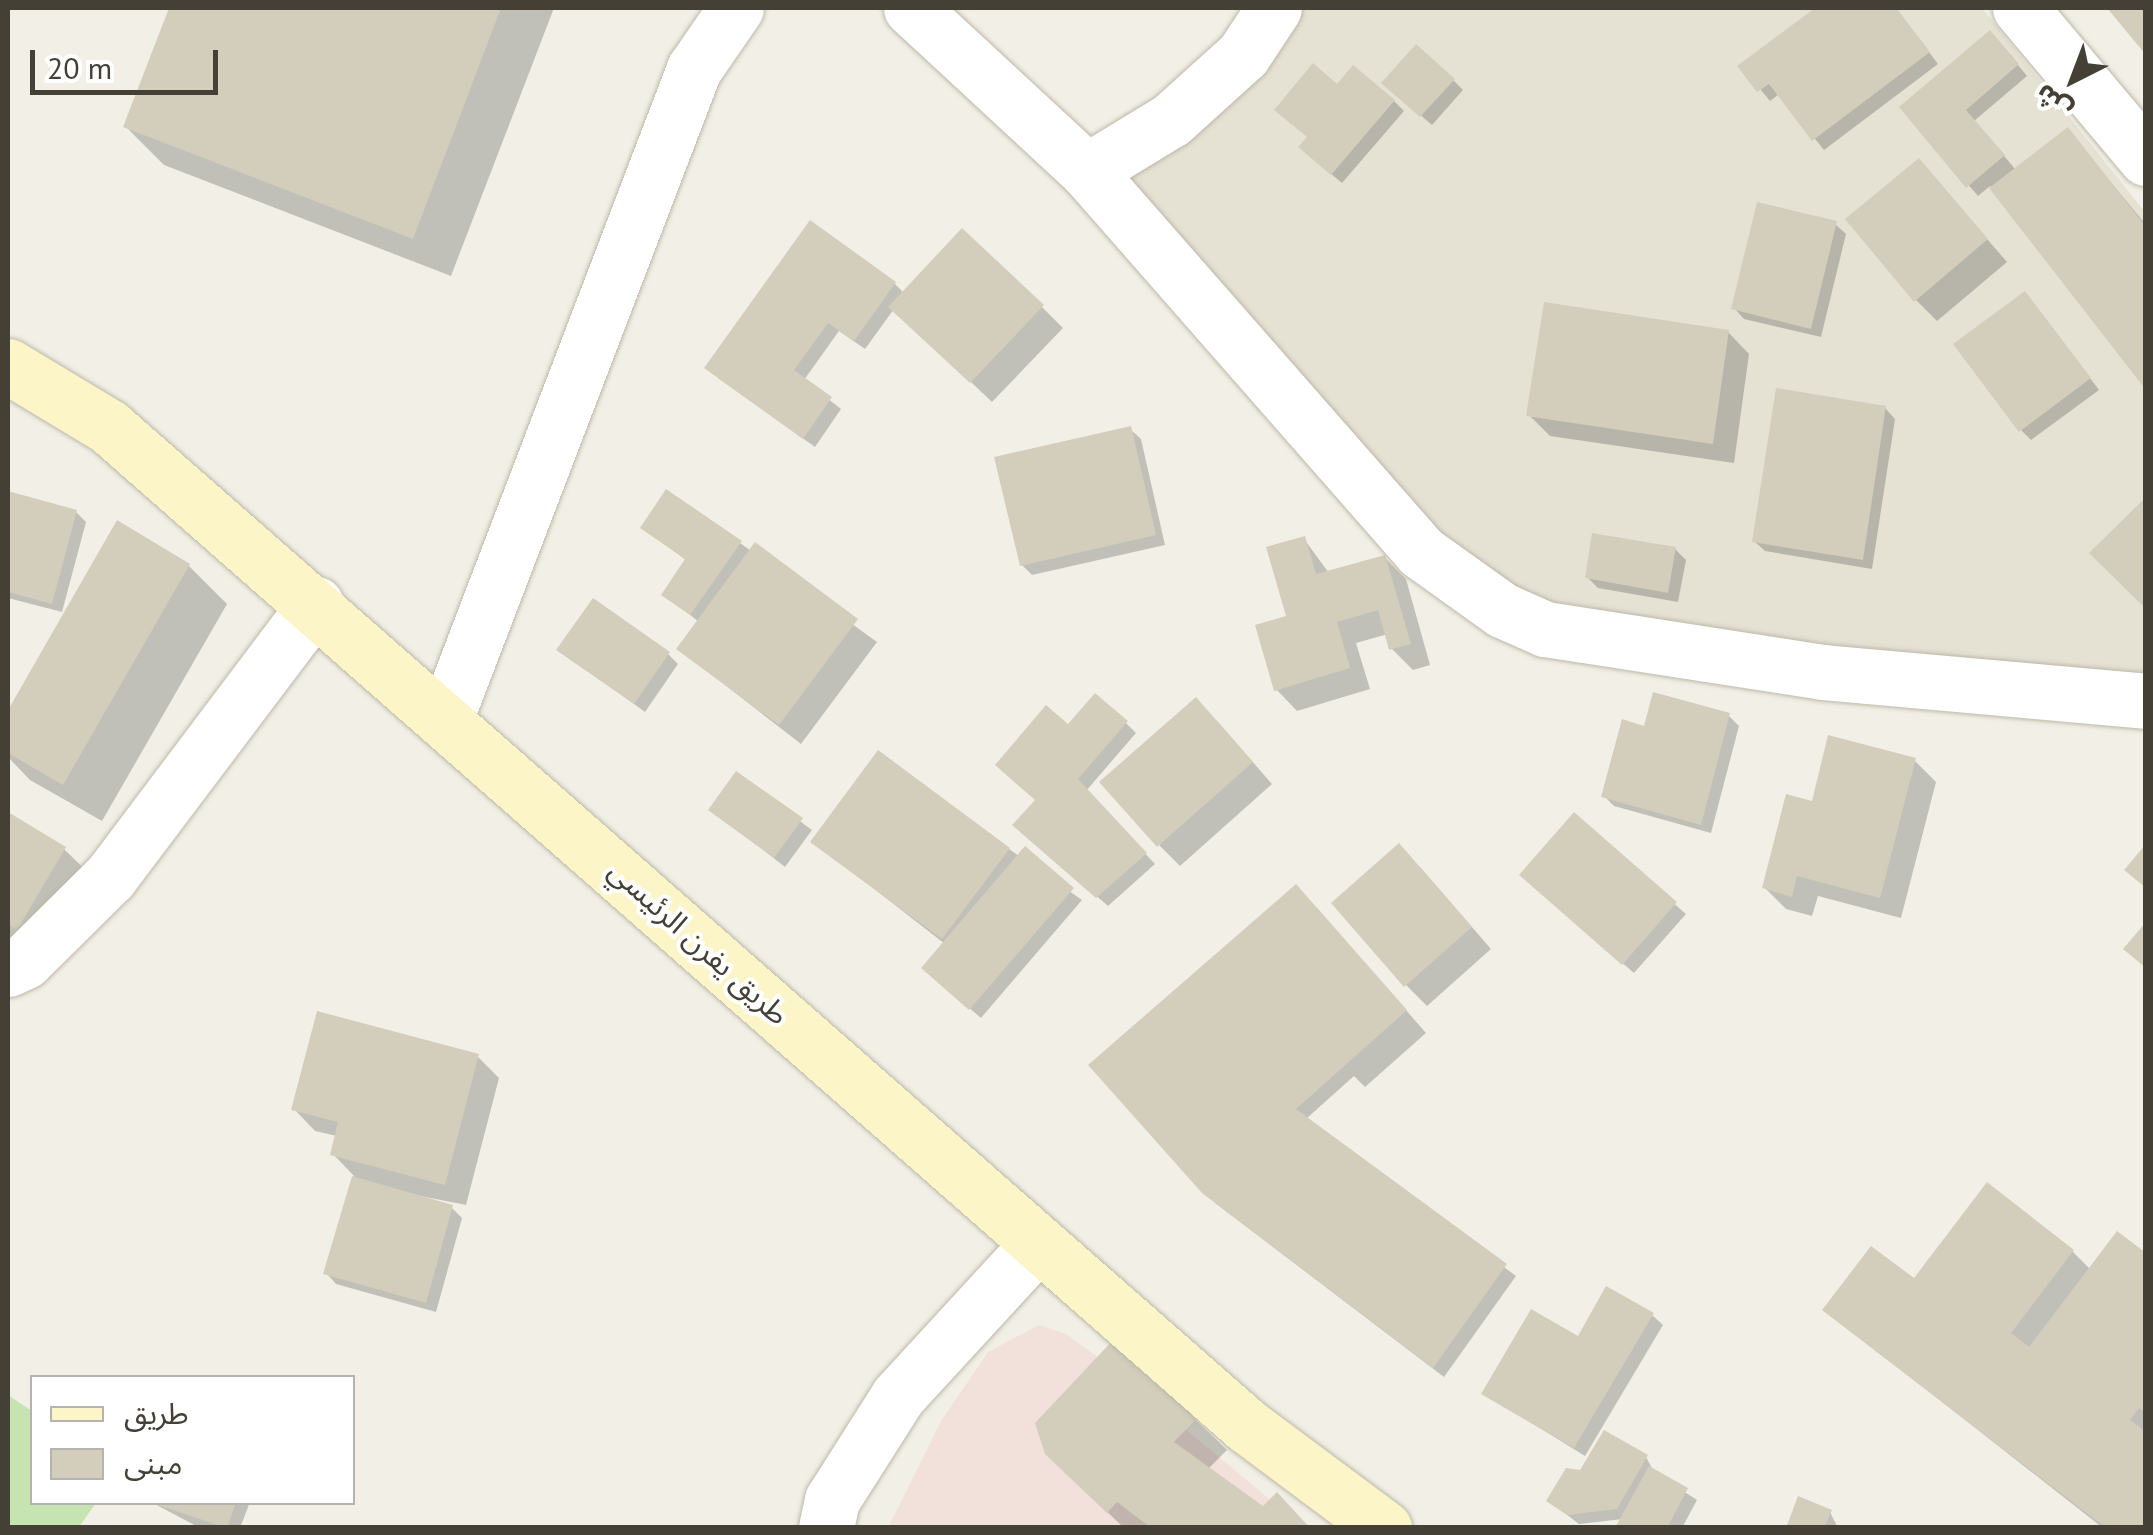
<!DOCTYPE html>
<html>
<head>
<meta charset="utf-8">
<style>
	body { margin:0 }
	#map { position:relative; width:2153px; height:1535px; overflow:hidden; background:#f2f0e6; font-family:"PT Sans","Noto Sans Arabic",sans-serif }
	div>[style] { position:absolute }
	.residential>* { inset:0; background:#e5e2d4 }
	.medical>* { inset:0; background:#f2e0da }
	.green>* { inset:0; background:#c6e4b1 }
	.shadow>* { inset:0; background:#0003 }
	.building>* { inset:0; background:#d3cdbc }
	.roads { filter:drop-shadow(0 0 2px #bdb8a9) drop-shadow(0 0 2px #bdb8a9) }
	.street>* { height:55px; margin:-27.5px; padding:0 27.5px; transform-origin:27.5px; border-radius:27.5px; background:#fff }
	.secondary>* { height:55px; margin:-27.5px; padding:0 27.5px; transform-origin:27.5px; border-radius:27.5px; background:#fbf5c7 }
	span { translate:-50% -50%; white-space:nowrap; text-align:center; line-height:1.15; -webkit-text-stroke:8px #fff; paint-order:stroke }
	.street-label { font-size:30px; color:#444036 }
	.frame { position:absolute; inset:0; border:10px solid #444036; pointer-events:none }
	.legend { position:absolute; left:30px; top:1375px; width:325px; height:130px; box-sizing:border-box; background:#fff; border:2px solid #b4b3af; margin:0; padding:12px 18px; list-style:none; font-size:30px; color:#444036 }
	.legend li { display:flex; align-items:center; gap:20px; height:50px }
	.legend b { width:50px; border:2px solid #b4b3af }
	.north { position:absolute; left:2023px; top:30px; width:100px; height:100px; -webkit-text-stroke:8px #fff; paint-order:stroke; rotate:222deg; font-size:28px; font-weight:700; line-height:40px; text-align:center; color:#444036 }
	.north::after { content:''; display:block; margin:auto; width:35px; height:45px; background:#444036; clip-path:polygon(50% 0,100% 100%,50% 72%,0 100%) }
	.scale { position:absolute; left:30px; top:50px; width:188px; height:45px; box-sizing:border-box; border:5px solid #444036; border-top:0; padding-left:12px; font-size:30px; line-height:35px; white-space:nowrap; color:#444036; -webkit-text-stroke:8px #fff; paint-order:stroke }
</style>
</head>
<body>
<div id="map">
	<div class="residential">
		<i style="clip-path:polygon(1282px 8px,1982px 8px,2145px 212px,2145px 695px,1503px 606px,1095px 172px)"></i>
	</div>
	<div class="medical">
		<i style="clip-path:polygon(1039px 1325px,1066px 1334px,1107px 1364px,1304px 1528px,888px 1528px,941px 1421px,988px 1352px)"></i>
	</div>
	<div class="green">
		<i style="clip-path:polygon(8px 1395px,32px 1411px,32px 1502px,96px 1503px,79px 1527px,8px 1527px)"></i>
	</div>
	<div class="shadow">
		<i style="clip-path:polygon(171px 8px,554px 8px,451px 276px,164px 165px,126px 127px)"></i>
		<i style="clip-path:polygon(1820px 8px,1896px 8px,1938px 64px,1824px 150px,1779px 94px,1770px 101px,1741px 66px)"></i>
		<i style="clip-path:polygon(2000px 43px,2027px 76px,1974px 121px,2016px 170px,2068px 130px,2146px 225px,2146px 387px,1990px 186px,1978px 196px,1902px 107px)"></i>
		<i style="clip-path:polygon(1453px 80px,1463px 90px,1432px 125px,1395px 93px)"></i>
		<i style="clip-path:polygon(1338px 87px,1394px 101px,1404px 111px,1342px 183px,1311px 157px,1309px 138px)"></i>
		<i style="clip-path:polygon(1919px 161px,2007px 262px,1937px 321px,1916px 300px)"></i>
		<i style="clip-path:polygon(1835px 224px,1846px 234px,1821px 337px,1744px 319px,1734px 308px)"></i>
		<i style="clip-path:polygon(894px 283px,904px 293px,1042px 307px,1063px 328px,992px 402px,894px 309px,865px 349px,839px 331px,804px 380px,841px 409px,815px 447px,718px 378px)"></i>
		<i style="clip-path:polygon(2034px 304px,2099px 390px,2031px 440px,2021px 430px)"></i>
		<i style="clip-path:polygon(1728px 332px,1749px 354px,1734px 463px,1550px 436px,1529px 415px)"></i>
		<i style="clip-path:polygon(1885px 408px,1895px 419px,1872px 569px,1765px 551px,1754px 541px)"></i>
		<i style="clip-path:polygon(1130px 429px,1141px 439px,1165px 545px,1032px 575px,1022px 565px)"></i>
		<i style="clip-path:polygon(8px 493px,76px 512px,86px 522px,62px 612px,8px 598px)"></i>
		<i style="clip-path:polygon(118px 523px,189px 566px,227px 604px,102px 821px,30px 780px,8px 757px,8px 715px)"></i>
		<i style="clip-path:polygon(643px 527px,740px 543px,877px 642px,801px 744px,679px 649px,699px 622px,664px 594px,687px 561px)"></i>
		<i style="clip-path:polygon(1304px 539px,1329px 573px,1385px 558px,1406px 579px,1430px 665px,1413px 670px,1392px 649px,1388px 634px,1356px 643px,1370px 689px,1297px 711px,1276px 689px)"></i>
		<i style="clip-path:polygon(1675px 549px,1686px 560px,1678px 602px,1598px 588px,1587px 577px)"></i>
		<i style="clip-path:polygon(559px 649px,668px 654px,678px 664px,645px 712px)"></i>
		<i style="clip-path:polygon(1729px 716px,1739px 726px,1711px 833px,1614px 806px,1604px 796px,1645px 729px)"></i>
		<i style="clip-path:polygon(1217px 721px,1272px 784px,1180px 866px,1159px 845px)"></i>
		<i style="clip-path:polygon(1126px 723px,1136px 733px,1086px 791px,1155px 864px,1108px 906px,1026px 835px,1068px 727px)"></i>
		<i style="clip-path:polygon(1915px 761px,1936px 782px,1901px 918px,1818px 896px,1812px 916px,1786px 909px,1765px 888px,1814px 804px)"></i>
		<i style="clip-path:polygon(736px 774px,812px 830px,785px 867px,712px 810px)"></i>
		<i style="clip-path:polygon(8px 815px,64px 849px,103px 887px,56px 966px,8px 937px)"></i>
		<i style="clip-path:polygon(1574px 816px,1686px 914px,1634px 973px,1532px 885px)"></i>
		<i style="clip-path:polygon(814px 842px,1009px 849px,1082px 900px,981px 1018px,934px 978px,945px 944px)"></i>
		<i style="clip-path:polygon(1420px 867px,1491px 949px,1427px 1006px,1406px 985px)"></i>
		<i style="clip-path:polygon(1317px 908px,1426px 1033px,1365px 1087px,1354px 1076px,1306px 1119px,1516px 1276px,1444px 1377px,1215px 1203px)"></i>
		<i style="clip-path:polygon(478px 1057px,499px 1078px,466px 1205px,395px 1191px,452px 1208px,462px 1218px,436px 1312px,336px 1284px,326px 1273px,354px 1176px,333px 1154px,337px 1136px,315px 1131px,294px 1109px)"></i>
		<i style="clip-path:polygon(2072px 1251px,2091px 1270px,2146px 1256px,2146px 1528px,2103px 1528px,1825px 1310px,1914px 1282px)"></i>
		<i style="clip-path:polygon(1652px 1315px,1663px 1325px,1585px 1456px,1485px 1394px)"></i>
		<i style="clip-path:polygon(1115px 1342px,1227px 1450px,1208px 1469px,1264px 1509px,1309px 1528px,1124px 1528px,1079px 1485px)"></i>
		<i style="clip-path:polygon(1646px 1457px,1654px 1472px,1697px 1500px,1682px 1528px,1618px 1528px,1623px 1519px,1579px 1524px,1549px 1501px)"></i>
		<i style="clip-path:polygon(151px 1502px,250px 1502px,240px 1528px,200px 1528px)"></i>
		<i style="clip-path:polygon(1830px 1512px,1838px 1528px,1788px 1528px)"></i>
	</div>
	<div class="building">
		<i style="clip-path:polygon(169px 8px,501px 8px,413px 239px,123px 127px)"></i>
		<i style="clip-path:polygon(1815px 8px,1896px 8px,1930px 52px,1812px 141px,1769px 84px,1757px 92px,1737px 66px)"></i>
		<i style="clip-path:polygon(2107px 8px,2146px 8px,2146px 55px)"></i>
		<i style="clip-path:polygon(1990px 30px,2019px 64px,1966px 110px,2005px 155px,1966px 188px,1899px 107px)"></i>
		<i style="clip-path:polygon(1416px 44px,1455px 79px,1420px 117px,1381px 83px)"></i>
		<i style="clip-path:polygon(1313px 63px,1337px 84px,1353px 65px,1395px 100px,1331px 175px,1298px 147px,1307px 137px,1274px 110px)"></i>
		<i style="clip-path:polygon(2068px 127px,2146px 227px,2146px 390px,1989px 188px)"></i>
		<i style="clip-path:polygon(1919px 158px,1988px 239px,1914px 302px,1845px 219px)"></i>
		<i style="clip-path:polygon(1757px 202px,1837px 221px,1811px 329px,1731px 309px)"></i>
		<i style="clip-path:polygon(810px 220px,896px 282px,854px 341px,828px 323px,794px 370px,832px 397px,803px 439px,704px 368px)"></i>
		<i style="clip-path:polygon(962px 228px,1044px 305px,970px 383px,888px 307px)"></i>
		<i style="clip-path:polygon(2025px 291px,2091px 378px,2019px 432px,1953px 344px)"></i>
		<i style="clip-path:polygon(1544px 302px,1729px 330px,1713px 444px,1526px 416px)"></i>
		<i style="clip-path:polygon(1776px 388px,1886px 406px,1863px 560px,1752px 542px)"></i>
		<i style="clip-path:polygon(1131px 426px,1156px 535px,1020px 566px,994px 457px)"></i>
		<i style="clip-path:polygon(666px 489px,742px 541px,690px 615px,661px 595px,685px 559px,640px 528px)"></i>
		<i style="clip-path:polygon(8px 491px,77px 510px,52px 604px,8px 592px)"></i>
		<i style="clip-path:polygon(2146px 497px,2146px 609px,2089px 553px)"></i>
		<i style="clip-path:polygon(117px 520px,190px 564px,63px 785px,8px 753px,8px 710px)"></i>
		<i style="clip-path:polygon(1592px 533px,1676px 547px,1668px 593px,1585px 578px)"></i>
		<i style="clip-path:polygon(1305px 536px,1316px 574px,1385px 555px,1411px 644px,1389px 650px,1378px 610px,1337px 622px,1350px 668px,1274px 691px,1255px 625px,1286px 616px,1266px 547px)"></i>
		<i style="clip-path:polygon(755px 542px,858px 619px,779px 725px,676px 649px)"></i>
		<i style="clip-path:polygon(593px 598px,670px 652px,634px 704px,556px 650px)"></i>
		<i style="clip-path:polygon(1653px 692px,1730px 713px,1701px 825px,1601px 797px,1622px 719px,1644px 726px)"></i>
		<i style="clip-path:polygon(1095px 693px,1128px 721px,1078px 779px,1147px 853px,1096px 898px,1012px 825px,1035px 800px,995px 765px,1046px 705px,1068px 724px)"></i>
		<i style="clip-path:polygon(1196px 697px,1253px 762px,1157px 847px,1099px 782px)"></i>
		<i style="clip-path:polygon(1828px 735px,1916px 758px,1880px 898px,1797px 876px,1792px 897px,1762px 888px,1786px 794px,1812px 801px)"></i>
		<i style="clip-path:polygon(878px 750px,1010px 848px,942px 939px,810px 842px)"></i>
		<i style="clip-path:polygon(736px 771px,803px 818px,774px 858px,708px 810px)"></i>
		<i style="clip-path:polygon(8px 812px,66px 847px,17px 930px,8px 924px)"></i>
		<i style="clip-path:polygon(1574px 812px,1677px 902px,1622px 965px,1519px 875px)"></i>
		<i style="clip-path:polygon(1399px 843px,1472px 927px,1404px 987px,1331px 903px)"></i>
		<i style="clip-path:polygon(2146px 844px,2146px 888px,2124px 870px)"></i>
		<i style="clip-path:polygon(1025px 846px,1074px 888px,969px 1010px,921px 968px)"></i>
		<i style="clip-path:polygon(1296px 884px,1407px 1010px,1296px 1109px,1507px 1264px,1433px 1368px,1202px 1193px,1088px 1065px)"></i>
		<i style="clip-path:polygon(2146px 922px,2146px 968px,2123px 949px)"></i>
		<i style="clip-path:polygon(317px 1011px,479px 1054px,445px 1185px,330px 1155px,338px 1122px,291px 1110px)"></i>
		<i style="clip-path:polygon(352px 1176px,453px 1205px,426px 1303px,323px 1274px)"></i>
		<i style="clip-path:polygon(1987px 1182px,2074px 1250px,2011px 1333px,2029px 1347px,2117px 1231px,2146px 1253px,2146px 1413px,2139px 1408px,2130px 1420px,2146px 1432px,2146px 1528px,2106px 1528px,1822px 1310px,1871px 1246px,1914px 1278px)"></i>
		<i style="clip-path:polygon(1606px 1286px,1654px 1313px,1574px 1448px,1481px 1394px,1531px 1309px,1578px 1336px)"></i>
		<i style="clip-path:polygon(1115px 1338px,1198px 1417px,1174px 1442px,1263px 1506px,1277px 1492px,1310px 1528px,1151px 1528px,1117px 1502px,1107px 1513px,1045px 1454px,1035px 1423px)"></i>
		<i style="clip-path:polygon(1604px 1430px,1648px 1455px,1617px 1509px,1567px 1515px,1546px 1501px,1566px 1468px,1580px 1470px)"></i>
		<i style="clip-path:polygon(1649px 1466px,1688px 1488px,1667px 1528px,1615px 1528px)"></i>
		<i style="clip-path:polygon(1798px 1496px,1832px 1510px,1824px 1528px,1786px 1528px)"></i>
		<i style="clip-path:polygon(149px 1502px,236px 1502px,227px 1528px)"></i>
	</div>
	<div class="roads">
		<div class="street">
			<i style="left:911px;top:8px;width:240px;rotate:42.8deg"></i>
			<i style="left:1087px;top:171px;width:507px;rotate:48.76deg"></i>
			<i style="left:1421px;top:552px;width:100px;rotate:35.6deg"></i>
			<i style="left:1502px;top:610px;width:47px;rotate:23.8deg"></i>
			<i style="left:1545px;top:629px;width:281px;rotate:8.8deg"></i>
			<i style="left:1823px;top:672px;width:324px;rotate:5.1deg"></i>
			<i style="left:2020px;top:8px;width:196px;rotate:50deg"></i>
			<i style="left:1087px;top:171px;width:98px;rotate:-31.3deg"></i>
			<i style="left:1171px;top:120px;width:97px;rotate:-42.1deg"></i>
			<i style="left:1243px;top:55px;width:56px;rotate:-56.6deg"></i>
			<i style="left:446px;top:717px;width:694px;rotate:-69.06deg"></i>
			<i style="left:694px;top:69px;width:74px;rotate:-55.5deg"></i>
			<i style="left:8px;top:969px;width:19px;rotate:-25deg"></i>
			<i style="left:25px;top:961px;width:120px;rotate:-44.7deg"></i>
			<i style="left:110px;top:877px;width:342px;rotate:-53deg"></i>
			<i style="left:826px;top:1528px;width:29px;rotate:-78deg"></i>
			<i style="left:832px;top:1500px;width:123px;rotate:-57.6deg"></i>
			<i style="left:898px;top:1396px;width:207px;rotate:-47.4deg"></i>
		</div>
		<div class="secondary">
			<i style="left:8px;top:366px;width:118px;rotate:31.1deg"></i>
			<i style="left:109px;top:427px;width:1514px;rotate:41.28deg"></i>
			<i style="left:1247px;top:1426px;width:171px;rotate:36.7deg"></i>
		</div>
	</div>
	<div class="street-label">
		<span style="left:699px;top:942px;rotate:42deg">طريق يفرن الرئيسي</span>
	</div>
	<div class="frame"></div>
	<ul class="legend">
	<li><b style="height:12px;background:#fbf5c7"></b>طريق</li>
	<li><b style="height:28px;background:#d3cdbc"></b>مبنى</li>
	</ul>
	<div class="north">ش</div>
	<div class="scale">20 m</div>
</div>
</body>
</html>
